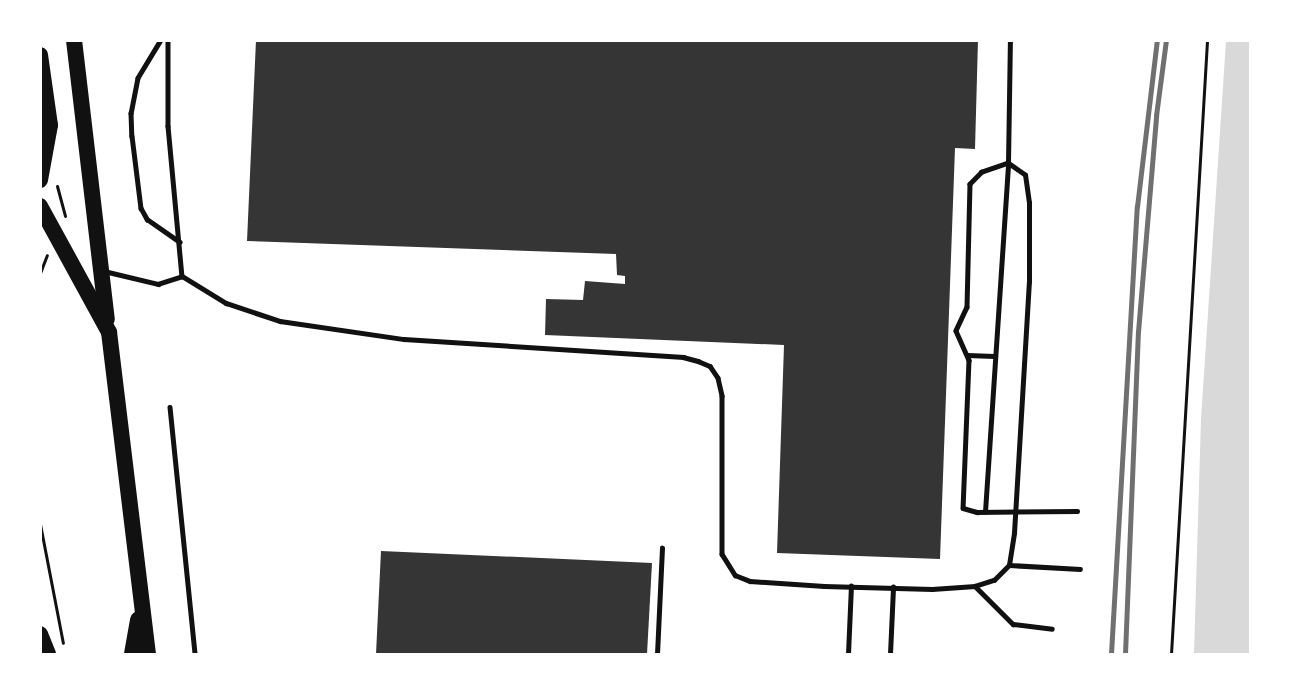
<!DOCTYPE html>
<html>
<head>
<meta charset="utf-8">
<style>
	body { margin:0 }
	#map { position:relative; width:1291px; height:695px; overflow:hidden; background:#fff; font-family:Merriweather,serif }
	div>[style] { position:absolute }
	.water>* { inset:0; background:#d9d9d9 }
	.building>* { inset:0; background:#353535 }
	.path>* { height:3px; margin:-1.5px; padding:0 1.5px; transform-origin:1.5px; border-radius:1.5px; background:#111 }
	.service>* { height:4.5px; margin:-2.25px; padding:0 2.25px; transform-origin:2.25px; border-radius:2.25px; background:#111 }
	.trunk>* { height:16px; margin:-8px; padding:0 8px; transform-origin:8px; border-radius:8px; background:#111 }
	.rail>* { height:4.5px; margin:-2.25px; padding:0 2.25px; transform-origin:2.25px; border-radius:2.25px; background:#707070 }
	span { translate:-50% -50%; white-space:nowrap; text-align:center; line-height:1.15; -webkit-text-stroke:4.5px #fff; paint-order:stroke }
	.frame { position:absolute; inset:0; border:42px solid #fff; pointer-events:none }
</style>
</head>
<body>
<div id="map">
	<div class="water">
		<i style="clip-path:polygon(1226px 41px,1250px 41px,1250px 654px,1194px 654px,1201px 419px)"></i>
	</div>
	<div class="building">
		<i style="clip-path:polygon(256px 40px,978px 40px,975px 149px,955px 148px,940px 559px,777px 553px,784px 345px,545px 335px,546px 299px,583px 300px,585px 281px,625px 284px,625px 276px,617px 275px,616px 254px,247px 241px)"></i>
		<i style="clip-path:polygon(381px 551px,652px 563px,647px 654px,376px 654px)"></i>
	</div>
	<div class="path">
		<i style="left:57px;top:186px;width:31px;rotate:75deg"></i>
		<i style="left:40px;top:273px;width:19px;rotate:-69deg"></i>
		<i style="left:40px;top:524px;width:121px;rotate:79.1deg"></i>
		<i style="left:1171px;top:654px;width:615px;rotate:-86.64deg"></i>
	</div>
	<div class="service">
		<i style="left:161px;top:40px;width:44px;rotate:121.2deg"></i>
		<i style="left:138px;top:78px;width:36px;rotate:101deg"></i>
		<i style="left:131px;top:113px;width:23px;rotate:88deg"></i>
		<i style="left:132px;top:136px;width:73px;rotate:82.9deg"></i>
		<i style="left:141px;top:208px;width:13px;rotate:61deg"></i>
		<i style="left:147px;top:219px;width:40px;rotate:34.9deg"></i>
		<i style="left:168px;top:40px;width:86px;rotate:90deg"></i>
		<i style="left:168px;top:126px;width:151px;rotate:84.7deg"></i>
		<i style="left:104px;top:271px;width:56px;rotate:13.5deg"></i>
		<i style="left:158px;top:284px;width:25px;rotate:-18deg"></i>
		<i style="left:182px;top:276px;width:52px;rotate:31.5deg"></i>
		<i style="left:226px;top:303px;width:57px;rotate:18.4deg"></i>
		<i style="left:280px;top:321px;width:125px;rotate:8.3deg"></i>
		<i style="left:404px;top:339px;width:280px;rotate:3.7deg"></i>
		<i style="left:683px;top:357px;width:16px;rotate:15deg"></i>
		<i style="left:698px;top:361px;width:13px;rotate:23deg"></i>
		<i style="left:710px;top:366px;width:14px;rotate:56deg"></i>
		<i style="left:718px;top:378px;width:18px;rotate:77deg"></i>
		<i style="left:722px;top:396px;width:158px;rotate:90deg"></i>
		<i style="left:722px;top:554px;width:25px;rotate:58deg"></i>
		<i style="left:735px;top:575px;width:16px;rotate:22deg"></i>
		<i style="left:750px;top:581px;width:74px;rotate:3.9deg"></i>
		<i style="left:824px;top:586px;width:108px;rotate:1.6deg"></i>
		<i style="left:932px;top:589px;width:43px;rotate:-4deg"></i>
		<i style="left:975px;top:586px;width:20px;rotate:-18deg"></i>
		<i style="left:994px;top:580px;width:21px;rotate:-45deg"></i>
		<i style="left:1009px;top:565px;width:32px;rotate:-81deg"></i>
		<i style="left:1014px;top:533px;width:251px;rotate:-86.6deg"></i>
		<i style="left:1029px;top:282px;width:79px;rotate:-90deg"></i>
		<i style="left:1029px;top:203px;width:28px;rotate:-98deg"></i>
		<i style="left:1025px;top:175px;width:21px;rotate:-145deg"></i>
		<i style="left:1008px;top:163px;width:123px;rotate:-89.1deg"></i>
		<i style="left:967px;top:355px;width:27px;rotate:2deg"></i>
		<i style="left:170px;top:407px;width:248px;rotate:84.2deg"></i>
		<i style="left:985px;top:512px;width:350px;rotate:-86.2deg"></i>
		<i style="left:1008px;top:163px;width:28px;rotate:161deg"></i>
		<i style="left:982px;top:172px;width:17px;rotate:135deg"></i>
		<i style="left:970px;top:184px;width:123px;rotate:91.4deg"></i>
		<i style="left:967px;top:307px;width:26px;rotate:115deg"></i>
		<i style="left:956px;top:331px;width:32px;rotate:66deg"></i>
		<i style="left:969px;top:360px;width:148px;rotate:92.3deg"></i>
		<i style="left:963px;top:508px;width:15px;rotate:16deg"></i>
		<i style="left:977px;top:512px;width:100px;rotate:-0.6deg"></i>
		<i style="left:1009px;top:565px;width:71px;rotate:3.2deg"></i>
		<i style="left:975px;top:586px;width:54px;rotate:45deg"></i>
		<i style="left:1013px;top:624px;width:39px;rotate:7deg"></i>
		<i style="left:657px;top:654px;width:106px;rotate:-87.3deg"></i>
		<i style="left:848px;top:654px;width:68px;rotate:-87.5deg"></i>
		<i style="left:890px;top:654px;width:67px;rotate:-87.4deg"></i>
	</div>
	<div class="trunk">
		<i style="left:74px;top:40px;width:281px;rotate:83.3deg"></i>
		<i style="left:40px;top:55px;width:71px;rotate:81.9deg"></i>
		<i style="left:50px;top:125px;width:56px;rotate:100.3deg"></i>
		<i style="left:40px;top:206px;width:144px;rotate:61.3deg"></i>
		<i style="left:109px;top:332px;width:324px;rotate:83.1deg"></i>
		<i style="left:40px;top:634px;width:22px;rotate:68deg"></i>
		<i style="left:132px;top:654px;width:35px;rotate:-80deg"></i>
	</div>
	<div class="rail">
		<i style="left:1111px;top:654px;width:448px;rotate:-86.7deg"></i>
		<i style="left:1137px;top:207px;width:168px;rotate:-83.2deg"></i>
		<i style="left:1125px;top:654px;width:322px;rotate:-87.7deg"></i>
		<i style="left:1138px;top:332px;width:217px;rotate:-85.2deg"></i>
		<i style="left:1156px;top:116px;width:77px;rotate:-82.5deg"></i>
	</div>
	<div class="frame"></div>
</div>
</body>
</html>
